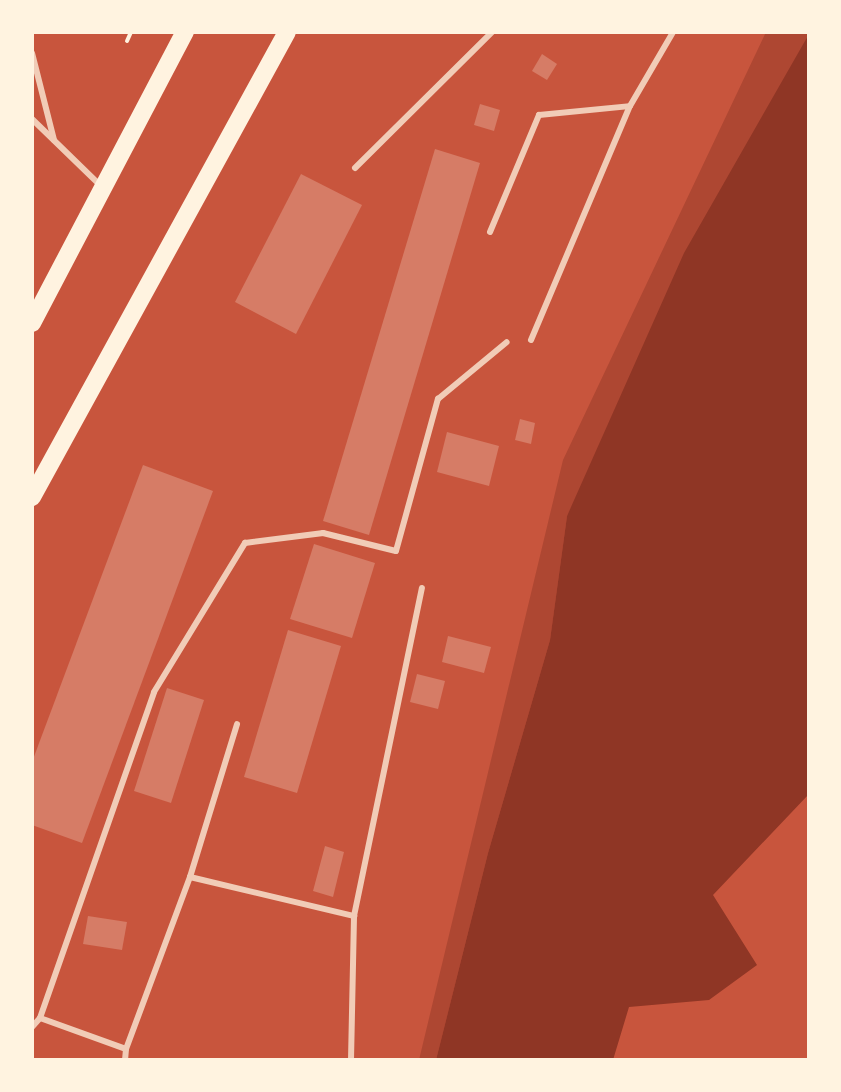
<!DOCTYPE html>
<html>
<head>
<meta charset="utf-8">
<style>
	body { margin:0 }
	#map { position:relative; width:841px; height:1092px; overflow:hidden; background:#c8553d; font-family:Montserrat,sans-serif }
	div>[style] { position:absolute }
	.green>* { inset:0; background:#ae4732 }
	.water>* { inset:0; background:#8f3625 }
	.building>* { inset:0; background:#d67c66 }
	.path>* { height:4px; margin:-2px; padding:0 2px; transform-origin:2px; border-radius:2px; background:#fff3e0 }
	.service>* { height:6px; margin:-3px; padding:0 3px; transform-origin:3px; border-radius:3px; background:#f1ccb7 }
	.primary>* { height:18px; margin:-9px; padding:0 9px; transform-origin:9px; border-radius:9px; background:#fff3e0 }
	span { translate:-50% -50%; white-space:nowrap; text-align:center; line-height:1.15; -webkit-text-stroke:6px #fff3e0; paint-order:stroke }
	.frame { position:absolute; inset:0; border:34px solid #fff3e0; pointer-events:none }
</style>
</head>
<body>
<div id="map">
	<div class="green">
		<i style="clip-path:polygon(766px 32px,809px 34px,567px 516px,550px 640px,488px 853px,436px 1060px,419px 1060px,563px 460px)"></i>
	</div>
	<div class="water">
		<i style="clip-path:polygon(809px 34px,809px 794px,713px 895px,757px 965px,709px 1000px,629px 1007px,613px 1060px,436px 1060px,488px 853px,550px 640px,567px 516px,684px 253px)"></i>
	</div>
	<div class="building">
		<i style="clip-path:polygon(542px 54px,557px 64px,547px 80px,532px 71px)"></i>
		<i style="clip-path:polygon(480px 104px,500px 110px,494px 131px,474px 125px)"></i>
		<i style="clip-path:polygon(435px 149px,480px 163px,369px 535px,323px 521px)"></i>
		<i style="clip-path:polygon(301px 174px,362px 205px,296px 334px,235px 302px)"></i>
		<i style="clip-path:polygon(520px 419px,535px 423px,531px 444px,515px 440px)"></i>
		<i style="clip-path:polygon(447px 432px,499px 446px,489px 486px,437px 472px)"></i>
		<i style="clip-path:polygon(143px 465px,213px 491px,82px 843px,32px 825px,32px 762px)"></i>
		<i style="clip-path:polygon(314px 544px,375px 563px,352px 638px,290px 619px)"></i>
		<i style="clip-path:polygon(288px 630px,341px 646px,297px 793px,244px 777px)"></i>
		<i style="clip-path:polygon(448px 636px,491px 647px,484px 673px,442px 662px)"></i>
		<i style="clip-path:polygon(417px 674px,445px 681px,438px 709px,410px 702px)"></i>
		<i style="clip-path:polygon(167px 688px,204px 700px,171px 803px,134px 791px)"></i>
		<i style="clip-path:polygon(325px 846px,344px 852px,333px 897px,313px 891px)"></i>
		<i style="clip-path:polygon(88px 916px,127px 922px,122px 950px,83px 944px)"></i>
	</div>
	<div class="path">
		<i style="left:127px;top:41px;width:10px;rotate:-66deg"></i>
	</div>
	<div class="service">
		<i style="left:32px;top:53px;width:90px;rotate:75.8deg"></i>
		<i style="left:32px;top:119px;width:96px;rotate:44.2deg"></i>
		<i style="left:355px;top:168px;width:193px;rotate:-44.8deg"></i>
		<i style="left:490px;top:232px;width:127px;rotate:-67.3deg"></i>
		<i style="left:539px;top:115px;width:91px;rotate:-5.6deg"></i>
		<i style="left:531px;top:340px;width:254px;rotate:-67.1deg"></i>
		<i style="left:630px;top:106px;width:86px;rotate:-59.8deg"></i>
		<i style="left:190px;top:877px;width:169px;rotate:13.4deg"></i>
		<i style="left:40px;top:1018px;width:345px;rotate:-70.7deg"></i>
		<i style="left:154px;top:692px;width:175px;rotate:-58.6deg"></i>
		<i style="left:245px;top:543px;width:79px;rotate:-7.3deg"></i>
		<i style="left:323px;top:533px;width:75px;rotate:13.9deg"></i>
		<i style="left:396px;top:551px;width:158px;rotate:-74.6deg"></i>
		<i style="left:438px;top:399px;width:89px;rotate:-39.6deg"></i>
		<i style="left:32px;top:1027px;width:12px;rotate:-48deg"></i>
		<i style="left:40px;top:1018px;width:91px;rotate:19.8deg"></i>
		<i style="left:126px;top:1049px;width:11px;rotate:95deg"></i>
		<i style="left:126px;top:1049px;width:184px;rotate:-69.6deg"></i>
		<i style="left:190px;top:877px;width:160px;rotate:-72.9deg"></i>
		<i style="left:351px;top:1060px;width:144px;rotate:-88.8deg"></i>
		<i style="left:354px;top:916px;width:335px;rotate:-78.3deg"></i>
	</div>
	<div class="primary">
		<i style="left:32px;top:323px;width:329px;rotate:-62.3deg"></i>
		<i style="left:32px;top:497px;width:530px;rotate:-61.26deg"></i>
	</div>
	<div class="frame"></div>
</div>
</body>
</html>
